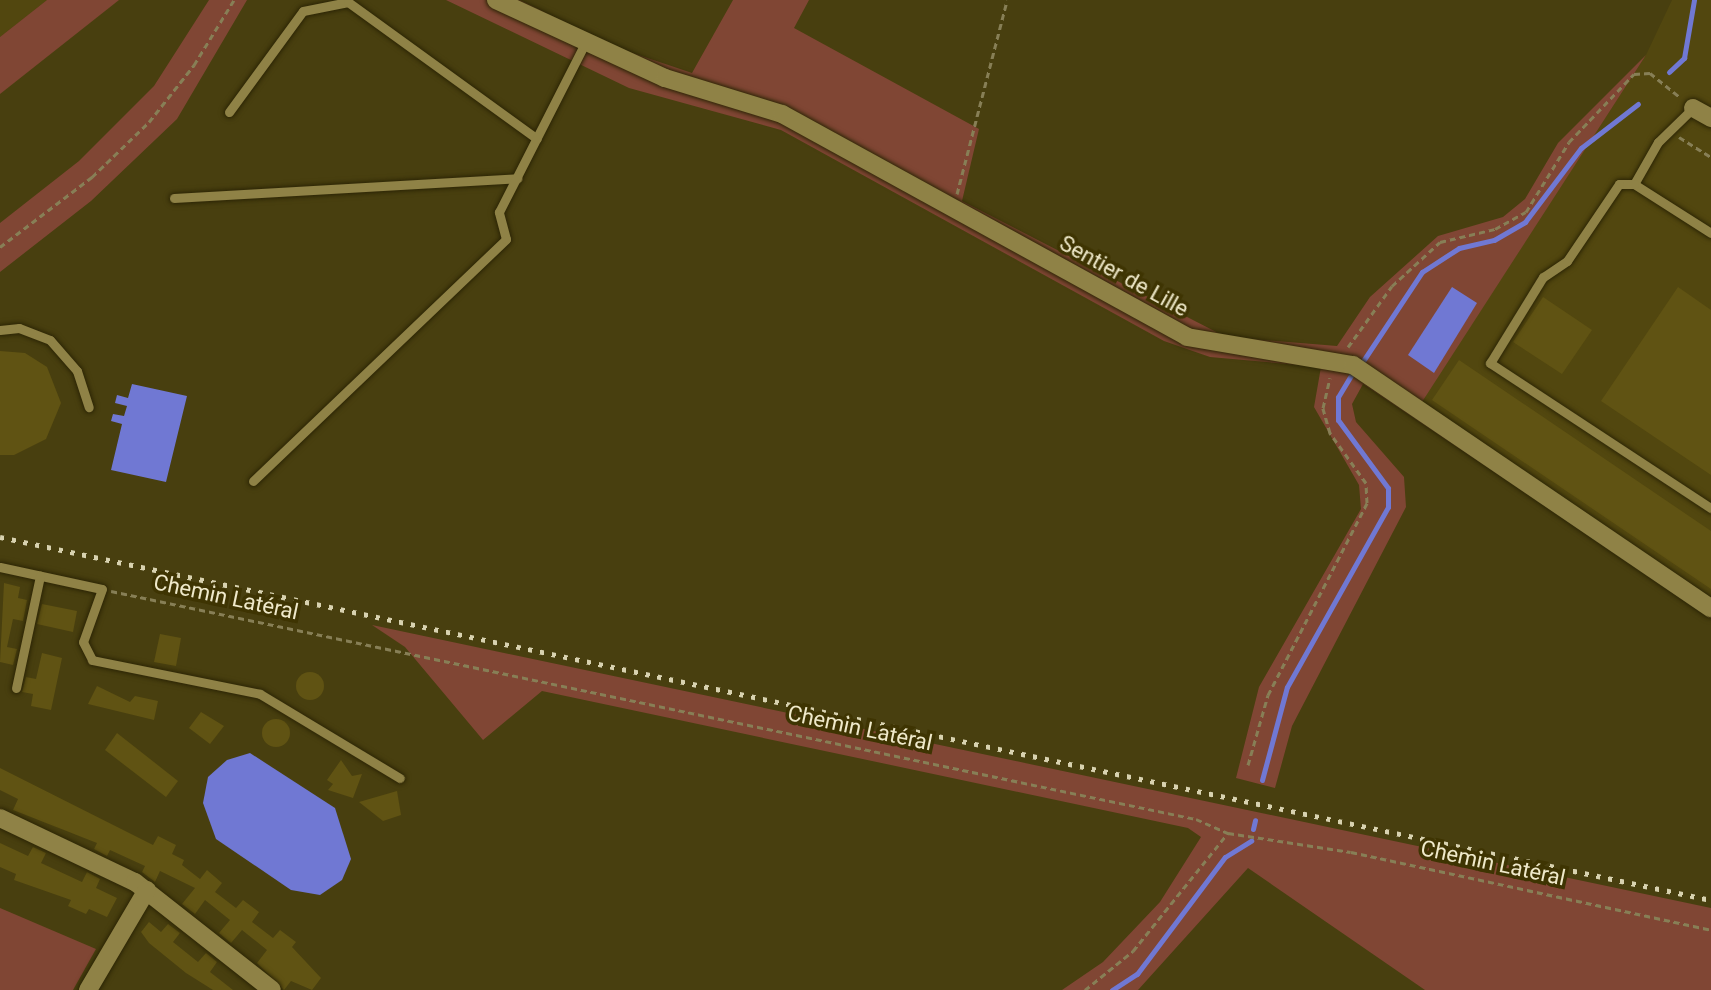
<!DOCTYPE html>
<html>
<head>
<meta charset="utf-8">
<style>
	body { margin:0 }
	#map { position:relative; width:1711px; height:990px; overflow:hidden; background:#483f0f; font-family:Roboto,sans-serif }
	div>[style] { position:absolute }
	.built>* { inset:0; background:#52470f }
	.green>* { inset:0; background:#804634 }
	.water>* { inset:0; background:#7078d3 }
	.stream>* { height:5px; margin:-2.5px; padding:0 2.5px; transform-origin:2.5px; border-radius:2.5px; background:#7078d3 }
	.building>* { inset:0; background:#605313 }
	.round { border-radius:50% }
	.path>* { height:3px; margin-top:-1.5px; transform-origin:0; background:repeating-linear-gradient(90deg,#877f56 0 6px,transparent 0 10px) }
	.roads { filter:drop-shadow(0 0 2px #2c2505) drop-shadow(0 0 2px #2c2505) }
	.lane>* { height:9px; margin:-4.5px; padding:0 4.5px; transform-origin:4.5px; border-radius:4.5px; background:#8f8246 }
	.street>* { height:18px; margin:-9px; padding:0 9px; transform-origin:9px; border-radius:9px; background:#8f8246 }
	.rail>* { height:5px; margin-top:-2.5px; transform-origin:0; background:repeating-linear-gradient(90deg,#d8d2b0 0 4px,transparent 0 12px) }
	span { translate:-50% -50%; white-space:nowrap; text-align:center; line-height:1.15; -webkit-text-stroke:7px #3e3402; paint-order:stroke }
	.street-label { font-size:22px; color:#efe9ca }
</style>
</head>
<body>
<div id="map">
	<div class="built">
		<i style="clip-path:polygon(0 0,47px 0,0 37px)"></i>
		<i style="clip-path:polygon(1672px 0,1711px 0,1711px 597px,1421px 402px,1646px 55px)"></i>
	</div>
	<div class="green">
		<i style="clip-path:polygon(47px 0,119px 0,0 94px,0 37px)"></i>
		<i style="clip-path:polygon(209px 0,247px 0,177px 119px,91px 201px,0 272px,0 223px,79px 161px,154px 86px)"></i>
		<i style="clip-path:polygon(446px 0,520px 0,615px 47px,692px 73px,733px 0,809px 0,794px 28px,979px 129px,962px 201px,1226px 337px,1337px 346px,1370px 297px,1438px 236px,1503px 217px,1525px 199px,1558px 143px,1646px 55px,1422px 402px,1645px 573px,1363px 384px,1352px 404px,1356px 422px,1404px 477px,1406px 507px,1292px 726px,1275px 788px,1236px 778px,1259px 687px,1361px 509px,1359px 485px,1314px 407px,1321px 367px,1210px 357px,1164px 341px,781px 130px,629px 88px)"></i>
		<i style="clip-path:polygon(372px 625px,1711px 908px,1711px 990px,1425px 990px,1248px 868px,1138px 990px,1062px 990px,1103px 962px,1160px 902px,1201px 837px,1188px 828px,542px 691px,483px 740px,405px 647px)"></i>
		<i style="clip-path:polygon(0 908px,96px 949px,73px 990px,0 990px)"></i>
	</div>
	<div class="water">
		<i style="clip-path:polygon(1452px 287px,1477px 303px,1434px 373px,1408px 355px)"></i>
		<i style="clip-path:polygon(132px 384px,187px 396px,166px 482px,111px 470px,122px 424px,111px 421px,113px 414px,124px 416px,127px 406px,115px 403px,117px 395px,128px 398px)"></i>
		<i style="clip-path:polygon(250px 753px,335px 808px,351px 859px,342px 880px,320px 895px,291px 890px,216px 839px,203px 803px,208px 777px,227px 760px)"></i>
	</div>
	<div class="stream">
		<i style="left:1669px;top:72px;width:21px;rotate:-43deg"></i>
		<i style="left:1684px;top:58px;width:59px;rotate:-80.2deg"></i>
		<i style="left:1363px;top:361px;width:107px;rotate:-56.5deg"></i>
		<i style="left:1422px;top:272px;width:44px;rotate:-33deg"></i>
		<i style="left:1459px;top:248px;width:36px;rotate:-13deg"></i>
		<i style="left:1494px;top:240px;width:36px;rotate:-30deg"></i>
		<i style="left:1525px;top:222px;width:93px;rotate:-52.9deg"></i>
		<i style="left:1581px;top:148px;width:72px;rotate:-37.7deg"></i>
		<i style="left:1262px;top:780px;width:96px;rotate:-75deg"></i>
		<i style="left:1287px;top:687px;width:206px;rotate:-60.7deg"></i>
		<i style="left:1388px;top:507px;width:19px;rotate:-90deg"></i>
		<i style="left:1388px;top:488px;width:84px;rotate:-126.3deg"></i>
		<i style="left:1338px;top:420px;width:23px;rotate:-90deg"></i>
		<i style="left:1338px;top:397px;width:29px;rotate:-59deg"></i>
		<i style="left:1253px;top:829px;width:9px;rotate:-77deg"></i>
		<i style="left:1112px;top:990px;width:30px;rotate:-33deg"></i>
		<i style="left:1137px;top:974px;width:146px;rotate:-53.1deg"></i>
		<i style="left:1225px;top:857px;width:31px;rotate:-32deg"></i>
	</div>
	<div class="building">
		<i style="clip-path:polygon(1678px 287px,1711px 310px,1711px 475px,1601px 401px)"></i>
		<i style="clip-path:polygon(1543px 297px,1592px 330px,1562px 374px,1513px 342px)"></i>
		<i style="clip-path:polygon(0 351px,25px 353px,47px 367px,61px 403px,46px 439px,14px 455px,0 455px)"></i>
		<i style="clip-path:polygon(1459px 360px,1711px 531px,1711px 589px,1432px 400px)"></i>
		<i style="clip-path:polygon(4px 583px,20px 587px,18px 598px,27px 600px,23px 621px,13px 619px,7px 647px,17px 649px,13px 665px,0 662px)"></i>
		<i style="clip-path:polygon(42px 604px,77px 611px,73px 632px,37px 624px)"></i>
		<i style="clip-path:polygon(160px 634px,181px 638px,176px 666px,154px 662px)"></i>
		<i style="clip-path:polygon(42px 653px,62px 658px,51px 710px,31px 706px,33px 694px,22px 692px,26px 677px,36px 679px)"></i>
		<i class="round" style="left:296px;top:672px;width:28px;height:28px"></i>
		<i style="clip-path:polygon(97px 686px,130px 702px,135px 696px,158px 701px,154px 720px,88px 704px)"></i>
		<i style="clip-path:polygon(201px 712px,224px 726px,210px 744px,189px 728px)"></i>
		<i class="round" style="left:262px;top:719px;width:28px;height:28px"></i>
		<i style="clip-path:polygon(117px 733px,178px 781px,166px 797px,105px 750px)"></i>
		<i style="clip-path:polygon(341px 760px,352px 776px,362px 774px,353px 798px,328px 790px,333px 784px,327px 780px)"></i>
		<i style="clip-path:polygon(0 768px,153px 845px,158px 836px,176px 845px,172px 854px,184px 860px,182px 865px,200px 879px,207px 870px,222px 883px,215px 892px,236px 908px,243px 900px,259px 912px,252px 922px,273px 938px,280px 930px,296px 942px,292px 947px,321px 978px,312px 990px,291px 981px,284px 990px,257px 963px,267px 950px,242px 930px,231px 943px,219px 933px,230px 920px,205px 900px,195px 914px,182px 904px,195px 888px,160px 871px,155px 882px,142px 872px,145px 866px,110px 850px,107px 856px,94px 849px,97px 843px,13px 810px,18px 799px,0 790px)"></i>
		<i style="clip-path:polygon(397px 791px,401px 815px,383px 821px,359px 802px)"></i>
		<i style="clip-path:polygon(0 843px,28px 856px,33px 847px,46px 853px,41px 863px,82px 882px,87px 872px,100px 879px,96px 888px,117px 898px,107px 917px,89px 909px,86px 914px,68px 906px,71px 900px,14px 880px,16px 874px,0 867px)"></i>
		<i style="clip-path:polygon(149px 922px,161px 932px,168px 924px,180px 933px,173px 942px,198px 962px,206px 953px,217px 962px,210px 972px,233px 990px,213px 990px,186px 973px,149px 943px,141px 932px)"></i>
	</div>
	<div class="path">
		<i style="left:1679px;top:137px;width:38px;rotate:32deg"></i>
		<i style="left:957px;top:194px;width:200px;rotate:-75.5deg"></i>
		<i style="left:0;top:247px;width:116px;rotate:-37.3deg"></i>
		<i style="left:92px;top:177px;width:79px;rotate:-44deg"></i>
		<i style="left:149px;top:122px;width:73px;rotate:-51.7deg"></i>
		<i style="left:194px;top:65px;width:76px;rotate:-58.4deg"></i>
		<i style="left:1348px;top:347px;width:75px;rotate:-54.2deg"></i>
		<i style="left:1392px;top:286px;width:65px;rotate:-42.5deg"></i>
		<i style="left:1440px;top:242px;width:57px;rotate:-13.3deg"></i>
		<i style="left:1495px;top:229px;width:35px;rotate:-29deg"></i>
		<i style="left:1526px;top:212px;width:82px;rotate:-58.4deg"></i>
		<i style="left:1569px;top:142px;width:94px;rotate:-46.3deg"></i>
		<i style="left:1634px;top:74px;width:16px;rotate:-4deg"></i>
		<i style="left:1650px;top:73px;width:38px;rotate:39deg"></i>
		<i style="left:111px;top:591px;width:1109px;rotate:11.87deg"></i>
		<i style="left:1196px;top:819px;width:35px;rotate:24deg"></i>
		<i style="left:1228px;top:833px;width:124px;rotate:8.8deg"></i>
		<i style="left:1351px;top:852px;width:368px;rotate:12.2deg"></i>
		<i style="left:1248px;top:765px;width:73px;rotate:-74.1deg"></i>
		<i style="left:1268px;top:695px;width:216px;rotate:-62.7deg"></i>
		<i style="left:1367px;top:503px;width:20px;rotate:-93deg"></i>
		<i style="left:1366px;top:483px;width:62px;rotate:-125.8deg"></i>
		<i style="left:1330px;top:433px;width:26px;rotate:-106deg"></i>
		<i style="left:1323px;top:408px;width:31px;rotate:-77deg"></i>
		<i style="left:1085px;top:990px;width:62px;rotate:-39.1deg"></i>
		<i style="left:1133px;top:951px;width:151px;rotate:-51.2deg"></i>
	</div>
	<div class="roads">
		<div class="lane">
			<i style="left:1693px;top:108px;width:49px;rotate:135.8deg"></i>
			<i style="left:1658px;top:142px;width:48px;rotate:119.7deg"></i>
			<i style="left:1634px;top:184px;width:91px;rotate:32.5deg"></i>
			<i style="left:229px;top:112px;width:125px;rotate:-53.8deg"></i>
			<i style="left:303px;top:11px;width:46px;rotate:-11.3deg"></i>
			<i style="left:348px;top:2px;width:233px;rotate:35.9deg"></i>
			<i style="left:1634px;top:184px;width:15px;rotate:180deg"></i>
			<i style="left:1619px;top:184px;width:93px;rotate:124deg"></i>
			<i style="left:1567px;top:261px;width:29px;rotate:146deg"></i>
			<i style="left:1543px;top:277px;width:101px;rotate:121.6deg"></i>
			<i style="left:1490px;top:363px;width:264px;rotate:33.3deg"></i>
			<i style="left:174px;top:198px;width:344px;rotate:-3.3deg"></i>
			<i style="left:0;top:330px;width:19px;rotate:-6deg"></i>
			<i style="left:19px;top:328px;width:33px;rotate:21deg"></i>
			<i style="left:50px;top:340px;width:41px;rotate:48.9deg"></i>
			<i style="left:77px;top:371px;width:38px;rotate:72deg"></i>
			<i style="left:253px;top:481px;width:350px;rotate:-43.7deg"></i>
			<i style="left:506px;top:239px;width:28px;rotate:-105deg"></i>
			<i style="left:499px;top:212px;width:187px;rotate:-63deg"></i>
			<i style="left:0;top:567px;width:104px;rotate:12.2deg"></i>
			<i style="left:102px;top:589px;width:56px;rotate:109.7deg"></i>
			<i style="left:83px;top:642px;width:20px;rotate:63deg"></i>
			<i style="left:92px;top:660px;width:171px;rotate:11.4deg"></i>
			<i style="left:260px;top:694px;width:163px;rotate:31deg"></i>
			<i style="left:16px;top:688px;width:115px;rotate:-77.9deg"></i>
		</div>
		<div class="street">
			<i style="left:496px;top:0;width:186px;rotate:24.8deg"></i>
			<i style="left:665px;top:78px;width:122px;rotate:17.1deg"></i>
			<i style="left:782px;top:114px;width:462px;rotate:28.8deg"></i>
			<i style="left:1187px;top:337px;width:168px;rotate:9.6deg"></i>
			<i style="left:1353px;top:365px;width:433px;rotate:34.2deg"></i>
			<i style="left:1693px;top:108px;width:21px;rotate:29deg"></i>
			<i style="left:0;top:818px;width:149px;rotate:25.4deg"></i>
			<i style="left:135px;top:882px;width:174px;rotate:38.2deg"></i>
			<i style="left:88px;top:990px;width:116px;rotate:-59.5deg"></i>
		</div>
	</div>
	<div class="rail">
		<i style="left:0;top:537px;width:1749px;rotate:11.98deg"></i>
	</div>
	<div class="street-label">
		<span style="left:1124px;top:276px;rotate:29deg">Sentier de Lille</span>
		<span style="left:226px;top:597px;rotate:12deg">Chemin Latéral</span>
		<span style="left:860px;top:728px;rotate:12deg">Chemin Latéral</span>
		<span style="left:1493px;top:863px;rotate:12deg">Chemin Latéral</span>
	</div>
</div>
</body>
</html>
